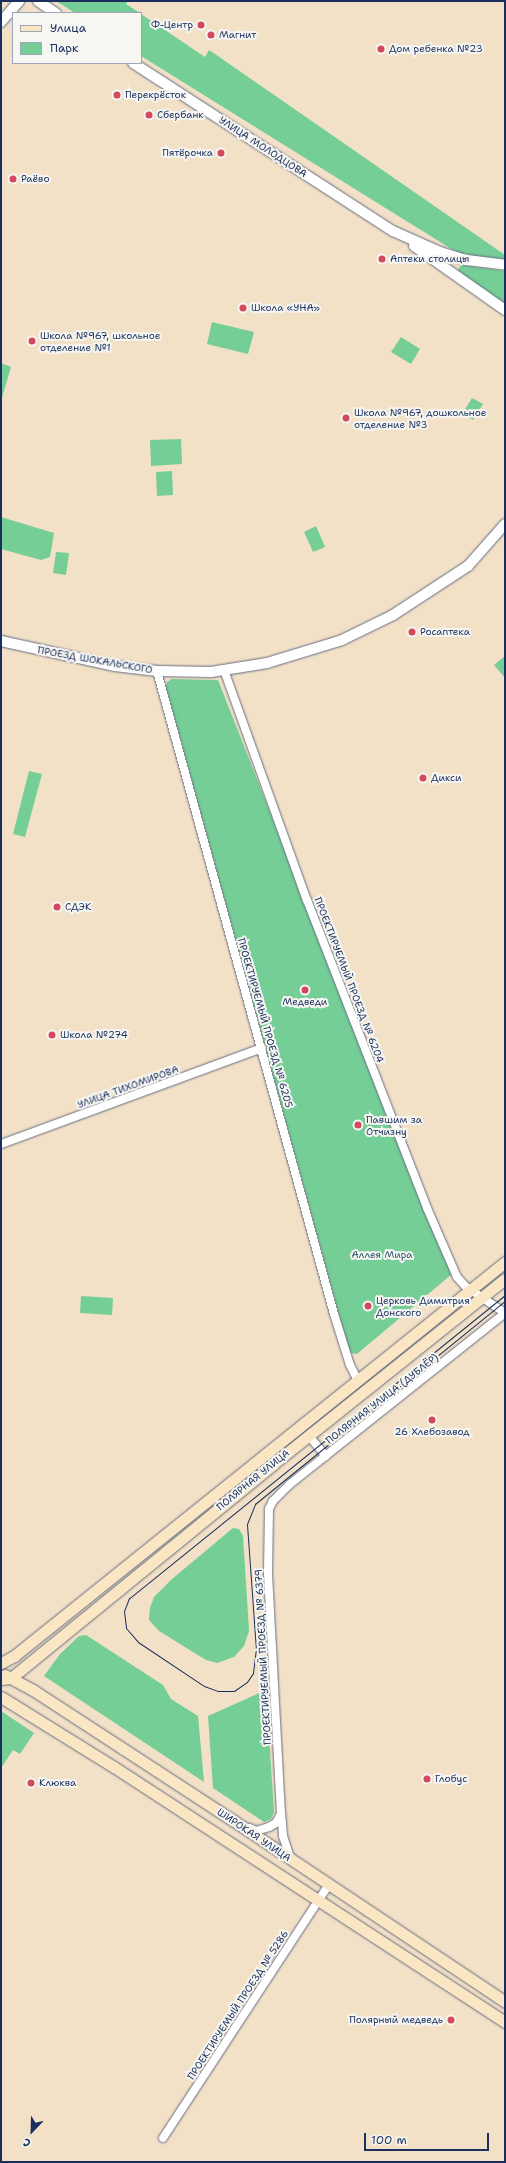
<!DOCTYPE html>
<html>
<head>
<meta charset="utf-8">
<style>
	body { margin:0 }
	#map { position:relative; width:506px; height:2163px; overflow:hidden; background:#f3e1c7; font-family:"Shantell Sans",sans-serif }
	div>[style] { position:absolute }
	.green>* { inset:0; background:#74ce95 }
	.roads { filter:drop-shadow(0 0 1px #676d83) drop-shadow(0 0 1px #676d83) }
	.minor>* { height:8px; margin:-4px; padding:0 4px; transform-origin:4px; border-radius:4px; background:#fff }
	.tertiary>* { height:10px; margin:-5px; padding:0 5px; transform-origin:5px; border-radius:5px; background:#fff }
	.secondary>* { height:11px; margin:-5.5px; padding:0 5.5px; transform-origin:5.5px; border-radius:5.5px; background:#fbe6c4 }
	.tram>* { height:1px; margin:-0.5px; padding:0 0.5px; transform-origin:0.5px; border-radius:0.5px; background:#1b2f5e }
	.dots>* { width:11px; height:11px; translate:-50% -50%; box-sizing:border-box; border:2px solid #f6f6f2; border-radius:50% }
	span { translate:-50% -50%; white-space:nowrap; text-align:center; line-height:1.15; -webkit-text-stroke:4px #f6f6f2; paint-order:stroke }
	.poi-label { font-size:10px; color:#1b2f5e }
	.right { translate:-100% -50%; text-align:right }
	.left { translate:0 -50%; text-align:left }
	.street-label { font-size:10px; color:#1b2f5e }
	.park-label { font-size:10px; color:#31576c }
	.frame { position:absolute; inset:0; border:2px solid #1b2f5e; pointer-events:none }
	.legend { position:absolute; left:12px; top:12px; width:130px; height:52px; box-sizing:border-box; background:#f6f6f2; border:1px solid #9ea6b7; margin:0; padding:5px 7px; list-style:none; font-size:12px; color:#1b2f5e }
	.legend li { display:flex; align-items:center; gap:8px; height:20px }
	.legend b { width:20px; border:1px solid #9ea6b7 }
	.north { position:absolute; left:12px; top:2111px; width:40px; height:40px; -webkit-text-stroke:3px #f6f6f2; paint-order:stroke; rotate:203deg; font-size:11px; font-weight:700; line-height:16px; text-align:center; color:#1b2f5e }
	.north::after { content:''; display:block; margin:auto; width:14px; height:18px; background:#1b2f5e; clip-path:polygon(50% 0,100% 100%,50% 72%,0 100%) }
	.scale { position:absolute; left:364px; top:2133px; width:125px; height:18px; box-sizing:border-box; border:2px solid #1b2f5e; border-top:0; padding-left:5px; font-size:12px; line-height:14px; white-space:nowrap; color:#1b2f5e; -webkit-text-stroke:3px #f6f6f2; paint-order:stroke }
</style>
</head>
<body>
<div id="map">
	<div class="green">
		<i style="clip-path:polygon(56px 1px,128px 1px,126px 4px,140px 13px,75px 13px)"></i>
		<i style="clip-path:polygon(141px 14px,205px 57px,209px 50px,215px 54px,505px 255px,505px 259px,462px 255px,453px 250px,141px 56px)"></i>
		<i style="clip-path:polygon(461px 265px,505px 271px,505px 305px,460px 274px,458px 270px)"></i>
		<i style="clip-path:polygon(212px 322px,254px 332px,248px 354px,207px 344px)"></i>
		<i style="clip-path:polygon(401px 337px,420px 349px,411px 364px,391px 352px)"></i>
		<i style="clip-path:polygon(1px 363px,11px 367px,1px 401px)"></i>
		<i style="clip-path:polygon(472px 398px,483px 404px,473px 420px,462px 414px)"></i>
		<i style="clip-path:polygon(181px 439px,182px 464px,151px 466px,150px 440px)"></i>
		<i style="clip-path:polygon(172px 471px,173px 495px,157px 496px,156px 472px)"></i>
		<i style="clip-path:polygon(1px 517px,54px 533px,50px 557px,41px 560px,1px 549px)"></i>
		<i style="clip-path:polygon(316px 526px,325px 547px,313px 552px,304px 532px)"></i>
		<i style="clip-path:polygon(56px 552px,69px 553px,66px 575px,53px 573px)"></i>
		<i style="clip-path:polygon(505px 656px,505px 678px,494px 665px)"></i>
		<i style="clip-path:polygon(172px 679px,218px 680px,452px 1274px,357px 1354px,350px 1353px,348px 1347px,166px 687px,167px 682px)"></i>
		<i style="clip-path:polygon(29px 771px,42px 774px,25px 837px,13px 834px)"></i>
		<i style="clip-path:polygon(81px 1296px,113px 1298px,112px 1315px,80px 1313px)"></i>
		<i style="clip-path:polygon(233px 1528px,239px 1529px,243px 1536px,249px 1631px,244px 1646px,234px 1657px,217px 1663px,206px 1660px,159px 1631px,149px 1620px,150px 1608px,154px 1597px,172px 1579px)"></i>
		<i style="clip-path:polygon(86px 1635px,163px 1685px,171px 1699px,198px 1716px,204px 1782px,44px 1676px,60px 1654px,79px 1636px)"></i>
		<i style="clip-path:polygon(266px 1690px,274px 1812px,271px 1819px,264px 1822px,213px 1788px,208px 1716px)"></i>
		<i style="clip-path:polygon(1px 1711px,34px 1733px,20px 1754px,13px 1750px,1px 1768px)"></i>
	</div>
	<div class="roads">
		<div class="minor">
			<i style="left:224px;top:670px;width:245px;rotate:70.2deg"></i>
			<i style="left:307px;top:900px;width:331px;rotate:68.7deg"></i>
			<i style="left:427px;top:1208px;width:75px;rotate:66.5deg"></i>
			<i style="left:457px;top:1277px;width:12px;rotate:48deg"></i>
			<i style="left:465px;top:1286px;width:48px;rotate:34deg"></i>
			<i style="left:505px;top:1313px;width:276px;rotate:141.5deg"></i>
			<i style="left:289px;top:1485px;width:23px;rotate:135deg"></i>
			<i style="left:273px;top:1501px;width:9px;rotate:117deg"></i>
			<i style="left:269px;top:1509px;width:65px;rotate:90.9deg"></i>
			<i style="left:268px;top:1574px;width:238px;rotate:86.9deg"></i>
			<i style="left:281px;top:1812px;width:24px;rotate:85deg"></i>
			<i style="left:283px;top:1836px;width:23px;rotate:72deg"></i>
			<i style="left:157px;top:671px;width:667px;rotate:74.61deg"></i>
			<i style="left:334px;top:1314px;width:53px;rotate:72.6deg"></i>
			<i style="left:350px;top:1365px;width:16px;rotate:63deg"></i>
			<i style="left:1px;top:1144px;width:278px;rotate:-20.2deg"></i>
			<i style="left:309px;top:1436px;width:26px;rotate:50deg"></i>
			<i style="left:250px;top:1828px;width:7px;rotate:27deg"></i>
			<i style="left:256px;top:1831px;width:14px;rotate:-17deg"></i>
			<i style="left:269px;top:1827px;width:8px;rotate:-30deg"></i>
			<i style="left:276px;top:1823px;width:9px;rotate:-63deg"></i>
			<i style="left:163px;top:2138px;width:303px;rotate:-56.8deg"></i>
		</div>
		<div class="tertiary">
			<i style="left:38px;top:1px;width:22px;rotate:34deg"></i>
			<i style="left:1px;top:22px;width:28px;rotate:-49deg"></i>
			<i style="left:133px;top:63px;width:310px;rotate:32.9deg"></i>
			<i style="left:393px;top:231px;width:51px;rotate:24.1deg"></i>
			<i style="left:440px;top:252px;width:28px;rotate:17deg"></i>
			<i style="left:467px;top:260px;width:38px;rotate:7deg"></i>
			<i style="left:414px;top:246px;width:111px;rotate:35.1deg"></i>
			<i style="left:1px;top:641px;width:117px;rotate:12.4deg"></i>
			<i style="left:115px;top:666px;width:42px;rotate:6.8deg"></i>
			<i style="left:157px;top:671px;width:54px;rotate:1.1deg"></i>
			<i style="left:211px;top:672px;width:57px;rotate:-9.1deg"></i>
			<i style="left:267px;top:663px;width:78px;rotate:-17deg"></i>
			<i style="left:342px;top:640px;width:57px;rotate:-26.1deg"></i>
			<i style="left:393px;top:615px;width:90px;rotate:-33.2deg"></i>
			<i style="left:468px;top:566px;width:56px;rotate:-48.6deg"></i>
		</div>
		<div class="secondary">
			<i style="left:1px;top:1663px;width:15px;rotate:-28deg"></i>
			<i style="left:14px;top:1656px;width:630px;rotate:-38.75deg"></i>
			<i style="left:5px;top:1675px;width:32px;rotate:28deg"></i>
			<i style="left:33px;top:1690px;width:240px;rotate:33.1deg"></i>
			<i style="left:234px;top:1821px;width:326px;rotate:33.7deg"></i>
			<i style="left:1px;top:1679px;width:10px;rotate:-6deg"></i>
			<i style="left:11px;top:1678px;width:338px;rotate:-39.2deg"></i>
			<i style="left:273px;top:1464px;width:297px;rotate:-38.6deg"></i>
			<i style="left:1px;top:1697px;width:133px;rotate:31.8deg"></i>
			<i style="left:114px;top:1767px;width:467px;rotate:33.1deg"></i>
		</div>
	</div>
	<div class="tram">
		<i style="left:505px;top:1295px;width:483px;rotate:141.1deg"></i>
		<i style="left:129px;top:1598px;width:14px;rotate:111deg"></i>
		<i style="left:124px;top:1611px;width:17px;rotate:83deg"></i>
		<i style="left:126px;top:1628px;width:18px;rotate:49deg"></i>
		<i style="left:138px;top:1642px;width:79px;rotate:33.7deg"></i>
		<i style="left:204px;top:1686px;width:15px;rotate:20deg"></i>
		<i style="left:218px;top:1691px;width:16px"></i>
		<i style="left:234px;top:1691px;width:16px;rotate:-35deg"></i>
		<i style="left:247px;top:1682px;width:11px;rotate:-56deg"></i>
		<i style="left:253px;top:1673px;width:23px;rotate:-83deg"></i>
		<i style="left:256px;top:1650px;width:126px;rotate:-94.1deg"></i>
		<i style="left:247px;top:1524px;width:22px;rotate:-68deg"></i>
		<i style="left:255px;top:1504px;width:322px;rotate:-39.1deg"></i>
	</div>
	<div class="dots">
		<i style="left:201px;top:25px;background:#d1495b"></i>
		<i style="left:211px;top:35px;background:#d1495b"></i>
		<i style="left:381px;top:49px;background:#d1495b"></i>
		<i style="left:117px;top:95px;background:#d1495b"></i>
		<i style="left:149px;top:115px;background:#d1495b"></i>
		<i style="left:221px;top:153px;background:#d1495b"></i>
		<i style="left:13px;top:179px;background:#d1495b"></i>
		<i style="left:382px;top:259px;background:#d1495b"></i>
		<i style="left:243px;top:308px;background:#d1495b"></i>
		<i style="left:32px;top:341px;background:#d1495b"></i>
		<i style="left:346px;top:418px;background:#d1495b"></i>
		<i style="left:412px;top:632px;background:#d1495b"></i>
		<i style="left:423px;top:778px;background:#d1495b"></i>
		<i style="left:57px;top:907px;background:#d1495b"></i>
		<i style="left:305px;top:990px;background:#d1495b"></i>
		<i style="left:52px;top:1035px;background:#d1495b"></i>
		<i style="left:358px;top:1125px;background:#d1495b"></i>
		<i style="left:368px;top:1306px;background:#d1495b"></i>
		<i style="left:432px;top:1420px;background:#d1495b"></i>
		<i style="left:427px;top:1779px;background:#d1495b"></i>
		<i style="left:31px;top:1783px;background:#d1495b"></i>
		<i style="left:451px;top:2020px;background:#d1495b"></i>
	</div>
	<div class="poi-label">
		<span class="right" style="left:193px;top:25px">Ф-Центр</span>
		<span class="left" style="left:219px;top:35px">Магнит</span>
		<span class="left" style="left:389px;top:49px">Дом ребенка №23</span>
		<span class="left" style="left:125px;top:95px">Перекрёсток</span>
		<span class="left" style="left:157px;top:115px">Сбербанк</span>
		<span class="right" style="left:213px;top:153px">Пятёрочка</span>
		<span class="left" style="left:21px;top:179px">Раёво</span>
		<span class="left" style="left:390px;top:259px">Аптеки столицы</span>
		<span class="left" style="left:251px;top:308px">Школа «УНА»</span>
		<span class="left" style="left:40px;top:341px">Школа №967, школьное<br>отделение №1</span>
		<span class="left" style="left:354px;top:418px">Школа №967, дошкольное<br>отделение №3</span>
		<span class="left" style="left:420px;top:632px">Росаптека</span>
		<span class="left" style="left:431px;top:778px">Дикси</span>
		<span class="left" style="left:65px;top:907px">СДЭК</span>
		<span style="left:305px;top:1002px">Медведи</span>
		<span class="left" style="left:60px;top:1035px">Школа №274</span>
		<span class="left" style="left:366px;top:1125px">Павшим за<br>Отчизну</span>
		<span class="left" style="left:376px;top:1306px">Церковь Димитрия<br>Донского</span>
		<span style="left:432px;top:1432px">26 Хлебозавод</span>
		<span class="left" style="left:435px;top:1779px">Глобус</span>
		<span class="left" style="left:39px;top:1783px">Клюква</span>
		<span class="right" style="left:443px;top:2020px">Полярный медведь</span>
	</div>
	<div class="street-label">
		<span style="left:263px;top:147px;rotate:33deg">УЛИЦА МОЛОДЦОВА</span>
		<span style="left:95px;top:660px;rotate:10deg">ПРОЕЗД ШОКАЛЬСКОГО</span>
		<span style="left:349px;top:980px;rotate:69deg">ПРОЕКТИРУЕМЫЙ ПРОЕЗД № 6204</span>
		<span style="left:265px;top:1023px;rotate:74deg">ПРОЕКТИРУЕМЫЙ ПРОЕЗД № 6205</span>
		<span style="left:128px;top:1087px;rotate:-20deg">УЛИЦА ТИХОМИРОВА</span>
		<span style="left:382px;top:1399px;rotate:-38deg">ПОЛЯРНАЯ УЛИЦА (ДУБЛЁР)</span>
		<span style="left:253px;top:1480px;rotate:-39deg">ПОЛЯРНАЯ УЛИЦА</span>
		<span style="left:263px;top:1657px;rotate:-93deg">ПРОЕКТИРУЕМЫЙ ПРОЕЗД № 6379</span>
		<span style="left:254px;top:1835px;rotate:34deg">ШИРОКАЯ УЛИЦА</span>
		<span style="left:238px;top:2005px;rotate:-57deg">ПРОЕКТИРУЕМЫЙ ПРОЕЗД № 5286</span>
	</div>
	<div class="park-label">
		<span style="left:382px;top:1255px">Аллея Мира</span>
	</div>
	<div class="frame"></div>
	<ul class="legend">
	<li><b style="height:5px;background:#fbe6c4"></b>Улица</li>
	<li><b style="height:11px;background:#74ce95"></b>Парк</li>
	</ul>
	<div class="north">С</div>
	<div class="scale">100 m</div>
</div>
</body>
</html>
